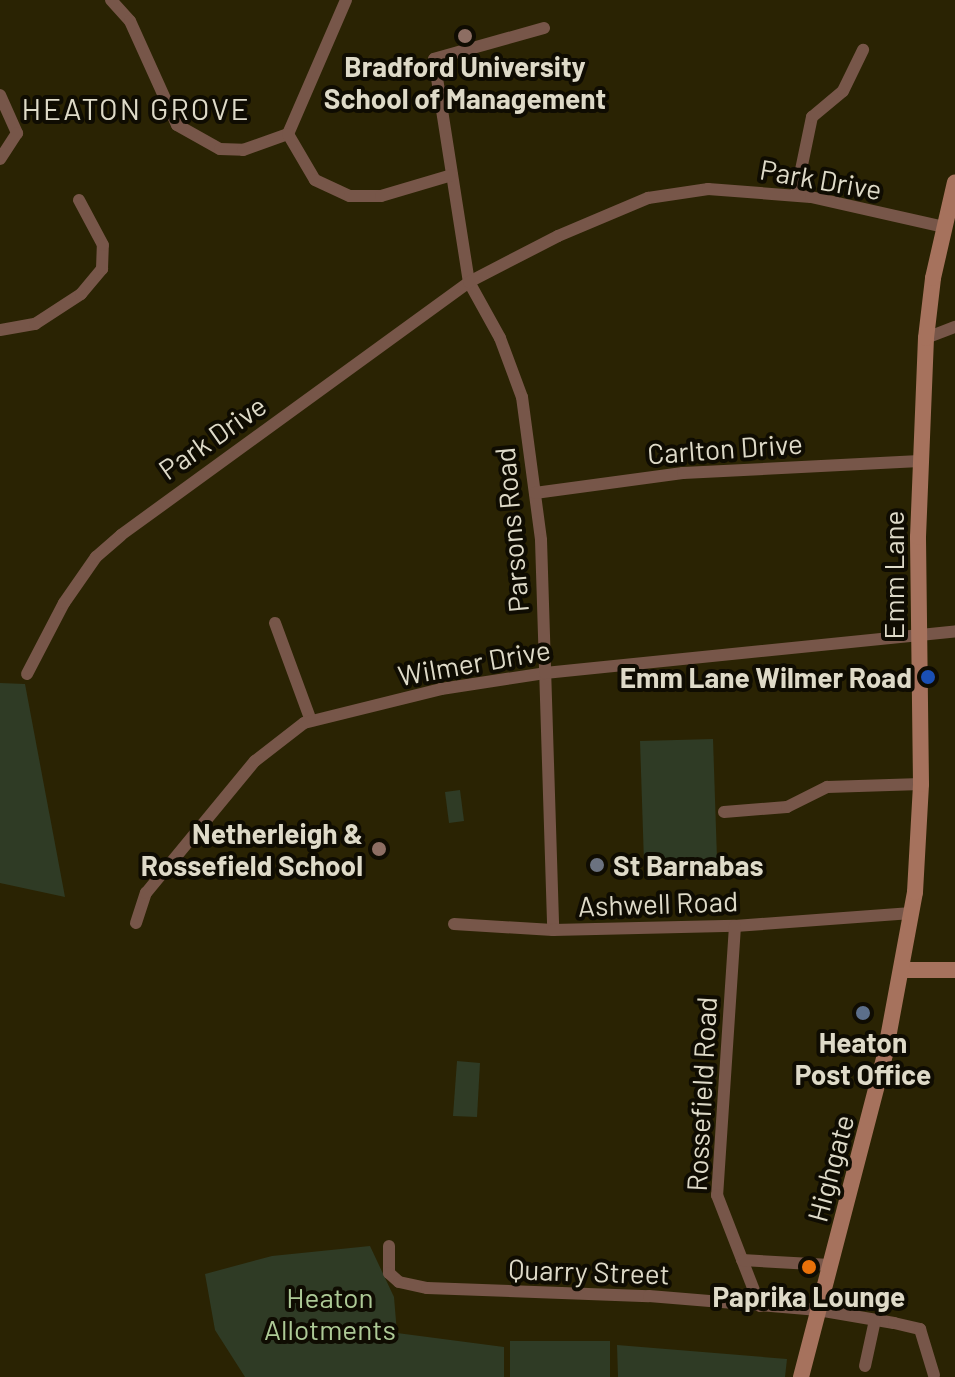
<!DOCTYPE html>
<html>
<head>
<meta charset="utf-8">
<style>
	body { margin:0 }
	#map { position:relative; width:955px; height:1377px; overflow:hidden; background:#2a2303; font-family:Barlow,sans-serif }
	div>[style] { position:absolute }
	.green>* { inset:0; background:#2f3b25 }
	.street>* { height:12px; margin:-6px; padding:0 6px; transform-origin:6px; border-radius:6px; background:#775649 }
	.secondary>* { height:16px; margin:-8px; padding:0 8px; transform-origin:8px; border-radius:8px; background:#a6725d }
	.dots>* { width:22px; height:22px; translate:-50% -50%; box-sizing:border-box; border:4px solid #0f0c02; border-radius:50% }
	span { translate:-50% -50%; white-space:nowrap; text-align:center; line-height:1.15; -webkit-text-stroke:8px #0f0c02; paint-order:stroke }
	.poi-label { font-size:28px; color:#dedac8; font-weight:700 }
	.right { translate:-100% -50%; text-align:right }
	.left { translate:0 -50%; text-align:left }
	.street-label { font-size:28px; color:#dedac8 }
	.park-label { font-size:28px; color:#adca96 }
	.neighbourhood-label { font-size:30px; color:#dedac8; letter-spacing:2px }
</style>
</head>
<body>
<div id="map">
	<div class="green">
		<i style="clip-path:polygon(0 683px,25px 684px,65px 897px,0 883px)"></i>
		<i style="clip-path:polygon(713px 739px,717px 859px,644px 862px,640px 741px)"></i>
		<i style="clip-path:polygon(460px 790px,464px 821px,449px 823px,445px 792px)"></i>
		<i style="clip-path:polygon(457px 1061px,480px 1063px,477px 1117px,453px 1116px)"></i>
		<i style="clip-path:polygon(370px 1246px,394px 1297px,397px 1333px,504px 1347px,504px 1377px,245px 1377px,215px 1330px,205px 1274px,272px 1256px)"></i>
		<i style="clip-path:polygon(510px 1341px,610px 1341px,610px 1377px,510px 1377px)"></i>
		<i style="clip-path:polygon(617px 1345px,787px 1359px,785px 1377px,618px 1377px)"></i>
	</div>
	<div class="street">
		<i style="left:111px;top:0;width:28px;rotate:48deg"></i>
		<i style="left:130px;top:21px;width:114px;rotate:65.7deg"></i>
		<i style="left:177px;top:125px;width:49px;rotate:29.2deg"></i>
		<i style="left:220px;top:149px;width:23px;rotate:2deg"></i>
		<i style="left:243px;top:150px;width:48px;rotate:-19.6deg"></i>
		<i style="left:288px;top:134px;width:146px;rotate:-66.6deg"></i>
		<i style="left:544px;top:28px;width:114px;rotate:164.3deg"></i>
		<i style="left:434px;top:59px;width:226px;rotate:81.1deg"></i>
		<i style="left:469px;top:282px;width:64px;rotate:61deg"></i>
		<i style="left:500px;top:338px;width:63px;rotate:69.6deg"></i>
		<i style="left:522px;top:397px;width:144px;rotate:82.4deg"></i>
		<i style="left:541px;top:540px;width:390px;rotate:88.2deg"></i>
		<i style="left:0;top:95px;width:42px;rotate:65.9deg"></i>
		<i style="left:17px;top:133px;width:31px;rotate:123deg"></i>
		<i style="left:288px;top:134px;width:53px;rotate:59.6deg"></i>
		<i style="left:315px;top:180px;width:38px;rotate:25deg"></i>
		<i style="left:350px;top:196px;width:31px"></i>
		<i style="left:381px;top:196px;width:74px;rotate:-16.5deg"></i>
		<i style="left:796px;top:194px;width:79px;rotate:-78.3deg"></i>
		<i style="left:812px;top:117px;width:40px;rotate:-40deg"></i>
		<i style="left:843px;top:91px;width:46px;rotate:-64deg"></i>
		<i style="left:0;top:330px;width:36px;rotate:-10deg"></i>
		<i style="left:35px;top:324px;width:55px;rotate:-33.1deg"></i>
		<i style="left:81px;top:294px;width:33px;rotate:-50deg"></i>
		<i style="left:102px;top:269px;width:24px;rotate:-88deg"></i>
		<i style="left:103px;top:245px;width:51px;rotate:-118.1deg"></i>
		<i style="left:926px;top:338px;width:31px;rotate:-21deg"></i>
		<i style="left:535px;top:493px;width:149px;rotate:-7.7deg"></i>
		<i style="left:683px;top:473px;width:237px;rotate:-2.9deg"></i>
		<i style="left:275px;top:623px;width:104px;rotate:69.8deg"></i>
		<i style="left:27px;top:674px;width:80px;rotate:-62.5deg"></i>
		<i style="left:64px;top:603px;width:56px;rotate:-55.2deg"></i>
		<i style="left:96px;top:557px;width:33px;rotate:-41deg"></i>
		<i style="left:121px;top:535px;width:430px;rotate:-36deg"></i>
		<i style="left:469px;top:282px;width:100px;rotate:-27.3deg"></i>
		<i style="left:558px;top:236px;width:98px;rotate:-22.9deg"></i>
		<i style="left:648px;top:198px;width:61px;rotate:-8.5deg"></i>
		<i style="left:708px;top:189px;width:103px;rotate:4.4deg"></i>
		<i style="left:811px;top:197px;width:136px;rotate:12.7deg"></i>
		<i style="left:724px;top:812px;width:63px;rotate:-4.5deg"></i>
		<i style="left:787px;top:807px;width:45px;rotate:-26.6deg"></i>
		<i style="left:827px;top:787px;width:94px;rotate:-1.8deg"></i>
		<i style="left:136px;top:923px;width:32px;rotate:-72deg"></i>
		<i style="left:146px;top:893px;width:171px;rotate:-50.5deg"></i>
		<i style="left:255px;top:761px;width:62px;rotate:-37.8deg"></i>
		<i style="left:304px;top:723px;width:141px;rotate:-13.9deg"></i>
		<i style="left:441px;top:689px;width:105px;rotate:-8.7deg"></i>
		<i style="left:545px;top:673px;width:412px;rotate:-5.8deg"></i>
		<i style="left:454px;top:924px;width:99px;rotate:3.5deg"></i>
		<i style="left:553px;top:930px;width:182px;rotate:-1.3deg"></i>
		<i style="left:735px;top:926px;width:177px;rotate:-4.2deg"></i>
		<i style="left:735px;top:926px;width:270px;rotate:93.8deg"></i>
		<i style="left:717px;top:1195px;width:119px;rotate:68.8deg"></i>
		<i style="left:389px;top:1246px;width:27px;rotate:90deg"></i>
		<i style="left:389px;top:1273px;width:13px;rotate:42deg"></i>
		<i style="left:399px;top:1282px;width:29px;rotate:12deg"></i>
		<i style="left:427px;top:1288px;width:222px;rotate:2.1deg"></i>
		<i style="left:649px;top:1296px;width:170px;rotate:4.7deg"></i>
		<i style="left:818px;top:1310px;width:77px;rotate:9.7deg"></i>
		<i style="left:894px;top:1323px;width:27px;rotate:13deg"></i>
		<i style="left:920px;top:1329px;width:48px;rotate:73.1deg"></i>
		<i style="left:742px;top:1260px;width:88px;rotate:3.3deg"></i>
		<i style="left:865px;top:1366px;width:47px;rotate:-77.7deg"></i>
	</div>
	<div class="secondary">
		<i style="left:903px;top:970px;width:52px"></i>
		<i style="left:801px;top:1377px;width:334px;rotate:-75.4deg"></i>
		<i style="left:885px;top:1054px;width:165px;rotate:-79.5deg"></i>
		<i style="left:915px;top:892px;width:108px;rotate:-86.8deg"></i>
		<i style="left:921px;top:784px;width:247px;rotate:-90.7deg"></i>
		<i style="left:918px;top:537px;width:199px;rotate:-87.7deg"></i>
		<i style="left:926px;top:338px;width:60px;rotate:-83.3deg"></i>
		<i style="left:933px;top:278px;width:98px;rotate:-77.1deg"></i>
	</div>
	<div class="dots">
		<i style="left:465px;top:36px;background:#8d6e63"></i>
		<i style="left:928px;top:677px;background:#1a4fb4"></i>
		<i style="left:379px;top:849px;background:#8d6e63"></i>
		<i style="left:597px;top:865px;background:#6b7280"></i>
		<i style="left:863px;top:1013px;background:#5c6f8a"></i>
		<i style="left:809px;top:1267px;background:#e8710a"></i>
	</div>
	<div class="poi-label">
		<span style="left:465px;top:82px">Bradford University<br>School of Management</span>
		<span class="right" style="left:912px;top:677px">Emm Lane Wilmer Road</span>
		<span class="right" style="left:363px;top:849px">Netherleigh &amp;<br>Rossefield School</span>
		<span class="left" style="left:613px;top:865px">St Barnabas</span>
		<span style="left:863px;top:1058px">Heaton<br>Post Office</span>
		<span style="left:809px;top:1296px">Paprika Lounge</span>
	</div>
	<div class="street-label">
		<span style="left:821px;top:179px;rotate:10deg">Park Drive</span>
		<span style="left:212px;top:437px;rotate:-35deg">Park Drive</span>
		<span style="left:725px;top:448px;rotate:-4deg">Carlton Drive</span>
		<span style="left:511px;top:530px;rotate:-95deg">Parsons Road</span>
		<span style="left:893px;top:575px;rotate:-90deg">Emm Lane</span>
		<span style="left:474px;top:662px;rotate:-10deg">Wilmer Drive</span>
		<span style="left:658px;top:903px;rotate:-2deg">Ashwell Road</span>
		<span style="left:701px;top:1094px;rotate:-87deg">Rossefield Road</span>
		<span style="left:830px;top:1168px;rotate:-75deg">Highgate</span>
		<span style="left:589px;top:1271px;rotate:2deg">Quarry Street</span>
	</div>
	<div class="park-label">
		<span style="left:330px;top:1313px">Heaton<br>Allotments</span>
	</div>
	<div class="neighbourhood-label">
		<span style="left:136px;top:108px">HEATON GROVE</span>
	</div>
</div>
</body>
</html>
